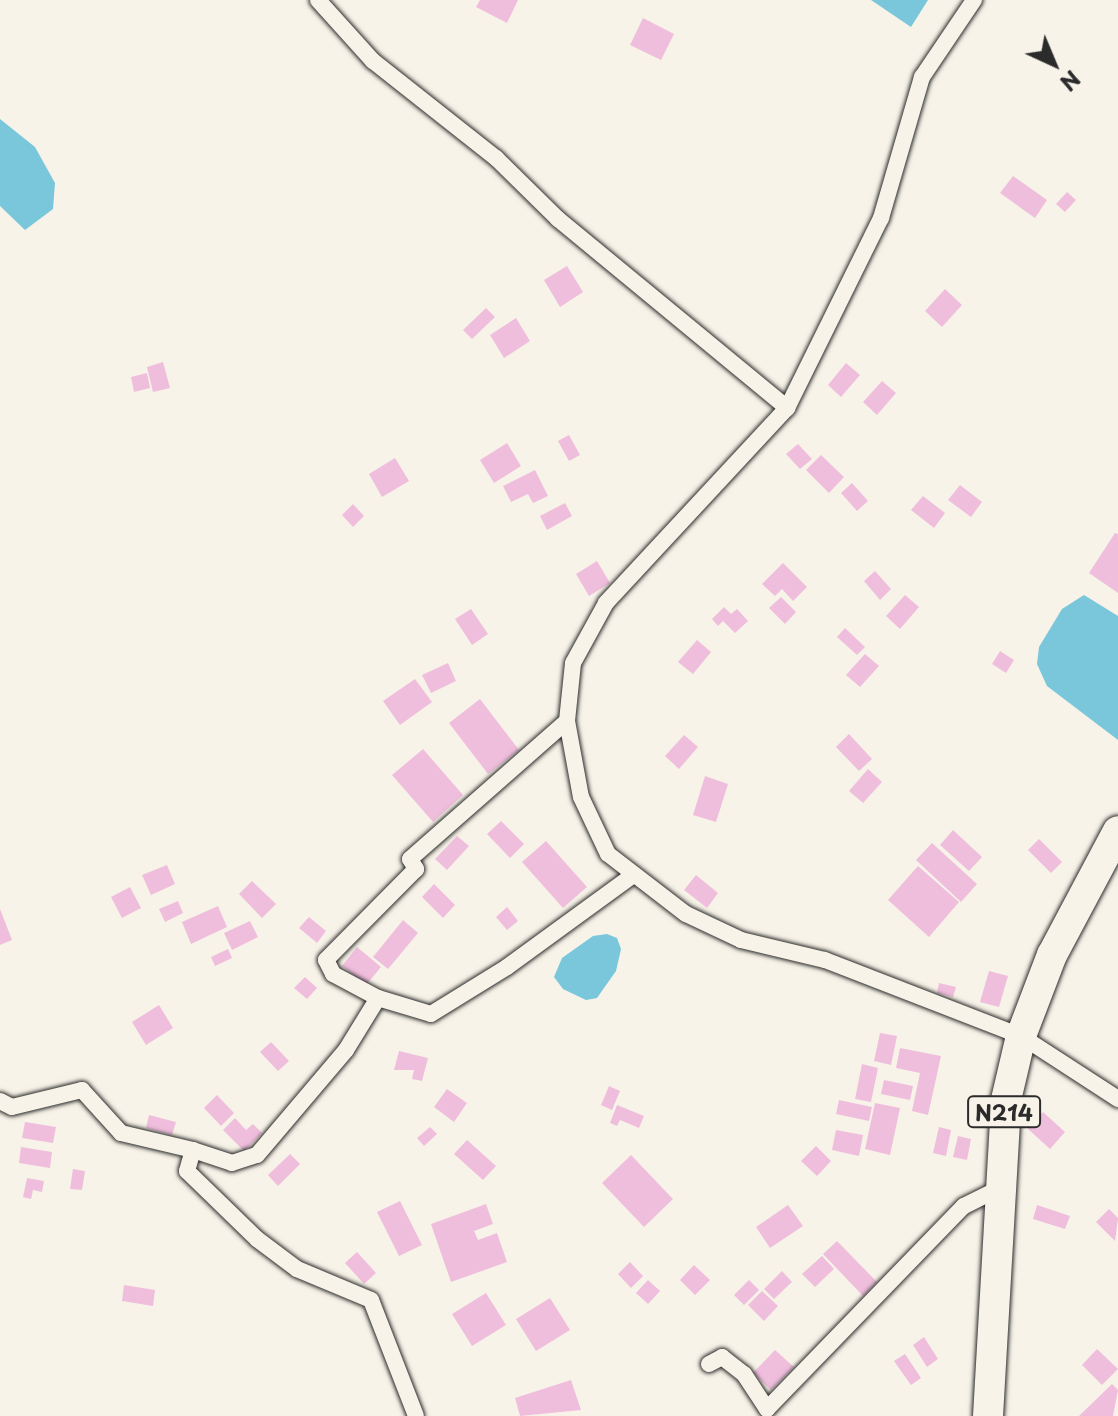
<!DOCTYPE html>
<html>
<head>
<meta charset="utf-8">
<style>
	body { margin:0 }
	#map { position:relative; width:1118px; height:1416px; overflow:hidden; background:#f7f3e8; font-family:"Playpen Sans",sans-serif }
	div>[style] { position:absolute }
	.water>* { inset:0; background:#7ac6da }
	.building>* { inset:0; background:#f0bedd }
	.roads { filter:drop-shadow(0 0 2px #2b2b2b) drop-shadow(0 0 2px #2b2b2b) }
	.street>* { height:16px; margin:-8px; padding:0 8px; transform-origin:8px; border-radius:8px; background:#f7f3e8 }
	.highway>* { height:30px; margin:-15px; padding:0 15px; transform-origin:15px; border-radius:15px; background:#f7f3e8 }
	span { translate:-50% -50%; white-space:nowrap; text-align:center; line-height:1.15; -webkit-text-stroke:6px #f7f3e8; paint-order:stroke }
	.shield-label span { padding:2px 6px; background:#f7f3e8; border:2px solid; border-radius:6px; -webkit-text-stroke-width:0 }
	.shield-label { font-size:22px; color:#2b2b2b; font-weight:700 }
	.north { position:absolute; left:1014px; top:24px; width:80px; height:80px; -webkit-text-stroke:6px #f7f3e8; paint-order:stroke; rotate:136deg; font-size:22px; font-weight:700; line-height:32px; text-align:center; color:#2b2b2b }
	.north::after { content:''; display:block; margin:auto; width:28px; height:36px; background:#2b2b2b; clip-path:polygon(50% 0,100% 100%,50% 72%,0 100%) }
</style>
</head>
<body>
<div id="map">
	<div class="water">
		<i style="clip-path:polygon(871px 0,928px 0,911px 27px)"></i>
		<i style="clip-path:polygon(0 119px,35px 147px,55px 183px,53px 209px,25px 230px,0 206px)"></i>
		<i style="clip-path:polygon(1084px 595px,1118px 616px,1118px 740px,1047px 686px,1037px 664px,1039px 647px,1062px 609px)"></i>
		<i style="clip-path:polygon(607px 934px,617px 938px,621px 949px,616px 971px,597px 998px,586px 1000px,563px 989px,554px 977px,562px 958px,593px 936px)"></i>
	</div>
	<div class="building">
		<i style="clip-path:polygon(480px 0,518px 0,507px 23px,476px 7px)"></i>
		<i style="clip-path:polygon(643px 18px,674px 34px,661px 60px,630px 45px)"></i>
		<i style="clip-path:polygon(1013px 176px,1047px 200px,1035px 218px,1000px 193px)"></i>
		<i style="clip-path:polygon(1067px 192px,1076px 200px,1065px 212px,1056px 204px)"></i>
		<i style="clip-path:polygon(567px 266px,583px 292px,560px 307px,544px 280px)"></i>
		<i style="clip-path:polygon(945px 289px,962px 305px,942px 327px,925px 311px)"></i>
		<i style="clip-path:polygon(486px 308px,495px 317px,472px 339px,463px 330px)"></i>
		<i style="clip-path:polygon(516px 318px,530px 341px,504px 358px,490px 335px)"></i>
		<i style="clip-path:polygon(163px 362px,170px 388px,153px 392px,147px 367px)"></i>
		<i style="clip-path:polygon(846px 363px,860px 375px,841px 397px,828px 385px)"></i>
		<i style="clip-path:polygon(147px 373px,150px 388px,134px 392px,131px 377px)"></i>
		<i style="clip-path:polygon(882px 381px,896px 393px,877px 415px,863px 402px)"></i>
		<i style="clip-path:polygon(569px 435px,580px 455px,569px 461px,558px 441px)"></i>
		<i style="clip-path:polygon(507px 443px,521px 466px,494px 483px,480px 460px)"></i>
		<i style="clip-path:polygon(798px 444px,812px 459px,800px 469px,786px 454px)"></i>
		<i style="clip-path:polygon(821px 455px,844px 477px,829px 493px,806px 470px)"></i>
		<i style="clip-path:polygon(395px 458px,409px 481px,382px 497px,369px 474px)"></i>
		<i style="clip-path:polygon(535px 470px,548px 496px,533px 503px,528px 494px,511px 502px,503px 486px)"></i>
		<i style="clip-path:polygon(852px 483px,868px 501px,857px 511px,841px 493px)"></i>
		<i style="clip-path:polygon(960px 485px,982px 502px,971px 517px,948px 500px)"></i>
		<i style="clip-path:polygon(923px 496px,945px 513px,934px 528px,911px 510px)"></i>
		<i style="clip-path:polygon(565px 503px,572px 516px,547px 530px,540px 516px)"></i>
		<i style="clip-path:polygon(353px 504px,364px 516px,353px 527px,342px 515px)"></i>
		<i style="clip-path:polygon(1115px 533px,1118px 534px,1118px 593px,1089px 573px)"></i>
		<i style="clip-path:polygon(597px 561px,610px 583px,589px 596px,576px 574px)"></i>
		<i style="clip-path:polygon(783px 563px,807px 587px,793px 601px,782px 589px,775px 596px,762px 584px)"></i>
		<i style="clip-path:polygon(875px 571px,891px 589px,880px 600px,864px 581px)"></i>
		<i style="clip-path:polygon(905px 595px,919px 607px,900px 629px,886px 616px)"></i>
		<i style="clip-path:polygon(781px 597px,796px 612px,785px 624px,769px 608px)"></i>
		<i style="clip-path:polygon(724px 607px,731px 614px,737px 609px,748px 621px,735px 633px,723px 621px,718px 626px,712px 619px)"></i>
		<i style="clip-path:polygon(471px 609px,488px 634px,472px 645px,455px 619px)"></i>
		<i style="clip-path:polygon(845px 628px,865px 647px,857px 655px,837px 637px)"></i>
		<i style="clip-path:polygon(697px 640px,711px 652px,693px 674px,678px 662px)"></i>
		<i style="clip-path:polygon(1000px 651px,1014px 660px,1006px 673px,992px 664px)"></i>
		<i style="clip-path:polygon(865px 654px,879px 666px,860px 687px,846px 675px)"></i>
		<i style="clip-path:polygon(448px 663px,456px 681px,431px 693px,422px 675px)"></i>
		<i style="clip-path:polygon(415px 679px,432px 702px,400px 725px,383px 701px)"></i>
		<i style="clip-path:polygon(480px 699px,519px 750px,488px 774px,449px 723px)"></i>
		<i style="clip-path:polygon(849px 734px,872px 759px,859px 771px,836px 747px)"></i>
		<i style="clip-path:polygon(684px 735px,698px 747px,679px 769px,665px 756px)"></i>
		<i style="clip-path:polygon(423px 749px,463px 795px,433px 822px,392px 775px)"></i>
		<i style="clip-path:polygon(868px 769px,882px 782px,863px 803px,849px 791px)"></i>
		<i style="clip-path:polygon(705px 776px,728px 784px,716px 822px,693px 815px)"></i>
		<i style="clip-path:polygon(501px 821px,524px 844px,510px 858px,487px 834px)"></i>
		<i style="clip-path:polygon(953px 830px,982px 857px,969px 871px,940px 845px)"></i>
		<i style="clip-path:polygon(457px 836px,469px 846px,447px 870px,435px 859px)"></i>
		<i style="clip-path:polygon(1039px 839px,1062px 862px,1051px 873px,1028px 850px)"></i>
		<i style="clip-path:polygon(546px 841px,587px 887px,563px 908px,522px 862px)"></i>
		<i style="clip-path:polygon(932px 843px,977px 884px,961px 902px,916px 860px)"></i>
		<i style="clip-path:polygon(167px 865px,175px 884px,151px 895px,142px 875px)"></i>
		<i style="clip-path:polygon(918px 866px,959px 902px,929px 937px,888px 900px)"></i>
		<i style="clip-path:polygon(696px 875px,718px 893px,707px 908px,684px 890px)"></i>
		<i style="clip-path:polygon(252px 881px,276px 904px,262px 918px,239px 894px)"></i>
		<i style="clip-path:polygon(434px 884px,455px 905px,443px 918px,422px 897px)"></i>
		<i style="clip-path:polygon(130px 887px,141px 908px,122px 918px,111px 897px)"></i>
		<i style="clip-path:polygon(178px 901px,183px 913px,165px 922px,159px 909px)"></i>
		<i style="clip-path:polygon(218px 906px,227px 927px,191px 944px,182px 922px)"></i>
		<i style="clip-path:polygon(507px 907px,518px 921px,507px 930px,496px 917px)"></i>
		<i style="clip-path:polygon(0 909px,12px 940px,0 945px)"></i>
		<i style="clip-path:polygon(309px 917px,326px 931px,317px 943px,299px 928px)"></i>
		<i style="clip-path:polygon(403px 920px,418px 933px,388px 969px,373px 957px)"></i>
		<i style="clip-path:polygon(250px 921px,258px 937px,232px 950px,224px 933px)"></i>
		<i style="clip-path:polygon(357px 947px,381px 967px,366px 985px,342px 966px)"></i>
		<i style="clip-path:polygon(228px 949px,232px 958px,215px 966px,211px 957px)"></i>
		<i style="clip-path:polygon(989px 971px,1008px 976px,999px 1007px,980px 1002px)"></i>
		<i style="clip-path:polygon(305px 977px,317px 988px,307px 999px,294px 988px)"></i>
		<i style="clip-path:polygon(939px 983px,956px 987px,953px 997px,937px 993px)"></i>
		<i style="clip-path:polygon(159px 1005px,173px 1028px,146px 1045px,132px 1022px)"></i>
		<i style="clip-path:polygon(880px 1033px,897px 1036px,891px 1065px,874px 1061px)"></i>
		<i style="clip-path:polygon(271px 1042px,289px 1061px,278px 1071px,260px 1052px)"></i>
		<i style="clip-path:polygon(900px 1048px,941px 1056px,928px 1115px,912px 1111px,920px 1073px,896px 1068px)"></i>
		<i style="clip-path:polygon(399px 1051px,428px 1058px,422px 1081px,412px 1079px,414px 1070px,394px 1070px)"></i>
		<i style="clip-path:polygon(862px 1064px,878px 1068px,871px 1102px,855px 1099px)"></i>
		<i style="clip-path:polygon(884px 1080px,913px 1086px,910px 1100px,881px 1094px)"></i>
		<i style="clip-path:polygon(609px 1086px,620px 1091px,612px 1110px,601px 1105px)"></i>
		<i style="clip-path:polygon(447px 1089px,467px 1103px,454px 1122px,434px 1107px)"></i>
		<i style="clip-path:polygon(217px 1095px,234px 1113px,221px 1126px,204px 1108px)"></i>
		<i style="clip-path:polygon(839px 1100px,872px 1107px,869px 1121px,836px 1114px)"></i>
		<i style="clip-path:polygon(875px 1103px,900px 1108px,890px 1155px,865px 1149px)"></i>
		<i style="clip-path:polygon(617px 1105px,644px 1116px,639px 1128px,620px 1120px,617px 1126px,610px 1123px)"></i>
		<i style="clip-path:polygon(1043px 1112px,1065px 1132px,1050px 1149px,1028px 1129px)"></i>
		<i style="clip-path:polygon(149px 1115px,176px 1122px,172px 1135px,146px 1128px)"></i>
		<i style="clip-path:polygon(235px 1118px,246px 1130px,253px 1124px,262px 1133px,244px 1151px,223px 1130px)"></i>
		<i style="clip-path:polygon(25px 1122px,56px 1127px,53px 1143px,22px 1138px)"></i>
		<i style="clip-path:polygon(430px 1127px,437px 1134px,424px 1146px,417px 1138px)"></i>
		<i style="clip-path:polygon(939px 1127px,951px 1130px,946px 1156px,933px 1153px)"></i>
		<i style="clip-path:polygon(836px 1130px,863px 1135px,859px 1156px,832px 1150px)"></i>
		<i style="clip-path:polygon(958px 1136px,971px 1139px,967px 1160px,953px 1157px)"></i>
		<i style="clip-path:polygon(467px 1140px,496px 1166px,483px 1180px,454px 1154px)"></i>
		<i style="clip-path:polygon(816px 1146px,831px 1161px,817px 1176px,801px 1161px)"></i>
		<i style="clip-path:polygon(21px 1147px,52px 1152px,50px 1168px,19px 1163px)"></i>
		<i style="clip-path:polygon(290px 1154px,300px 1164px,278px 1186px,268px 1175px)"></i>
		<i style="clip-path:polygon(631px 1155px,673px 1199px,644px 1227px,602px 1183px)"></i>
		<i style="clip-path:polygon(73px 1169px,85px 1171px,82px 1190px,70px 1189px)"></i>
		<i style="clip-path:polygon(27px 1178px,44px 1181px,42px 1192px,33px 1190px,31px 1199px,23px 1197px)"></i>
		<i style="clip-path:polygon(400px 1201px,422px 1245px,399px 1256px,377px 1212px)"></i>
		<i style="clip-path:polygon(486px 1204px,493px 1224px,474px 1231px,478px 1240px,497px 1233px,507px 1262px,451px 1282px,431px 1224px)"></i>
		<i style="clip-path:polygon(788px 1205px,803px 1226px,770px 1248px,756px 1227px)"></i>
		<i style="clip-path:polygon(1037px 1205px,1070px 1216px,1065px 1229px,1033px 1219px)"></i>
		<i style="clip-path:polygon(1109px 1209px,1118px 1218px,1115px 1241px,1096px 1222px)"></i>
		<i style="clip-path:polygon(837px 1241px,877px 1282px,863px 1296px,823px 1254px)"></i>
		<i style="clip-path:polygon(357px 1252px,376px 1273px,364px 1284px,345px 1263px)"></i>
		<i style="clip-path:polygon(822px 1256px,834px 1269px,815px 1287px,802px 1274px)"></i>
		<i style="clip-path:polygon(630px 1262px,643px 1276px,631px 1288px,618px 1274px)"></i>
		<i style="clip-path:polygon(694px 1265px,710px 1280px,695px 1295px,680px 1280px)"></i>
		<i style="clip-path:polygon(782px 1271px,792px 1282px,774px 1299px,764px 1289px)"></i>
		<i style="clip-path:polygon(648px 1280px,660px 1291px,648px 1304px,636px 1293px)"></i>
		<i style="clip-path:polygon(749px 1280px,759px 1290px,744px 1305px,734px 1295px)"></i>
		<i style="clip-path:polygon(124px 1285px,155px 1290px,153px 1306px,122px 1301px)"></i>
		<i style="clip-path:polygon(762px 1291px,778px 1306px,764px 1321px,748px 1305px)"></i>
		<i style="clip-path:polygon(486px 1293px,506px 1325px,472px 1346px,452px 1314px)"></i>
		<i style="clip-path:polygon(550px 1298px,570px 1330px,536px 1351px,516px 1319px)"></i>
		<i style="clip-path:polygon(924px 1337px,938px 1359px,927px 1367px,913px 1345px)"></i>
		<i style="clip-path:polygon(1097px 1349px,1118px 1369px,1102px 1385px,1082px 1365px)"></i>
		<i style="clip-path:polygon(775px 1350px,794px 1367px,771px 1390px,753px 1373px)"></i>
		<i style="clip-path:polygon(905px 1354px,921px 1378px,911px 1385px,894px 1361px)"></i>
		<i style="clip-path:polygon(571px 1380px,581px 1410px,520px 1416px,515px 1398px)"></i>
		<i style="clip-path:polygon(1112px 1384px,1118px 1390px,1113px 1416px,1079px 1416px)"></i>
	</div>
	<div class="roads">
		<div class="street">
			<i style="left:318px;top:0;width:82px;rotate:48deg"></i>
			<i style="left:373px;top:61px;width:157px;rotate:38.3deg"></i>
			<i style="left:496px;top:158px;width:87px;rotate:44.5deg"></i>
			<i style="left:558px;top:219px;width:297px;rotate:39.5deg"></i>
			<i style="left:974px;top:0;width:93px;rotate:124deg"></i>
			<i style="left:922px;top:77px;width:147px;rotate:106.2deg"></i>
			<i style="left:881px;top:218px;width:212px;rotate:116.3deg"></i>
			<i style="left:787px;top:408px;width:266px;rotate:132.9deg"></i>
			<i style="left:606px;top:603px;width:68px;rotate:118.8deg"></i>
			<i style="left:573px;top:663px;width:58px;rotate:95.9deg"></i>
			<i style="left:567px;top:721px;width:77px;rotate:79.6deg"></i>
			<i style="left:581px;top:797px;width:63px;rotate:64.7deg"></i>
			<i style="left:608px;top:854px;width:98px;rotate:37.6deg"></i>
			<i style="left:686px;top:914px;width:61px;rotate:25.3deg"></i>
			<i style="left:741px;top:940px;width:86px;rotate:13.4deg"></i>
			<i style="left:825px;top:960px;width:210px;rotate:21.2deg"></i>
			<i style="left:1021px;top:1036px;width:116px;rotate:33deg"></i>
			<i style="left:567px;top:721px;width:209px;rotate:138.7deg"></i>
			<i style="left:410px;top:859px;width:12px;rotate:59deg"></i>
			<i style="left:416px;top:869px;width:128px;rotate:134.7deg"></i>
			<i style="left:326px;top:960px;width:16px;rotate:63deg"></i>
			<i style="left:333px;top:974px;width:51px;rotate:28.1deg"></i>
			<i style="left:378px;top:998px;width:55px;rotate:16.8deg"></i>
			<i style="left:431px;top:1014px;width:89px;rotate:-31.7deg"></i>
			<i style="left:507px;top:967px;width:155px;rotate:-36.1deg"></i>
			<i style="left:0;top:1101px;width:13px;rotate:27deg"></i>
			<i style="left:12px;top:1107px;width:72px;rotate:-13.7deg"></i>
			<i style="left:82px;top:1090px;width:58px;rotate:47.8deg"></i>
			<i style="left:121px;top:1133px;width:74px;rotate:13.3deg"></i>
			<i style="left:193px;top:1150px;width:22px;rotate:106deg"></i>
			<i style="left:187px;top:1171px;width:98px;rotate:44.2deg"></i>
			<i style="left:257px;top:1239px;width:50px;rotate:36.9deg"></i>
			<i style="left:297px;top:1269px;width:80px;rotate:22.7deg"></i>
			<i style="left:371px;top:1300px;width:124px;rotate:68.8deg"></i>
			<i style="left:193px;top:1150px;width:41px;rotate:18.4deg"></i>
			<i style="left:232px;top:1163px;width:26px;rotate:-18deg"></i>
			<i style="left:257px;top:1155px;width:138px;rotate:-49.7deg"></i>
			<i style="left:346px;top:1050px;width:61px;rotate:-58.4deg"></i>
			<i style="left:709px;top:1364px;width:15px;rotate:-28deg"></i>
			<i style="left:722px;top:1357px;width:28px;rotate:38deg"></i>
			<i style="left:744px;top:1374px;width:42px;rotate:56.7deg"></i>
			<i style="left:767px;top:1409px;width:283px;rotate:-45.9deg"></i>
			<i style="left:964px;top:1206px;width:40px;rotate:-26.6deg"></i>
		</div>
		<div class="highway">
			<i style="left:988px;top:1416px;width:317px;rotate:-86.7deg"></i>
			<i style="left:1006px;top:1100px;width:66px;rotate:-76.8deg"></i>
			<i style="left:1021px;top:1036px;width:87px;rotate:-69.1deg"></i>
			<i style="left:1052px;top:955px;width:140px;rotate:-62deg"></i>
		</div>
	</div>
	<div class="shield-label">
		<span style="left:1004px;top:1112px">N214</span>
	</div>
	<div class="north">N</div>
</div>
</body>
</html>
